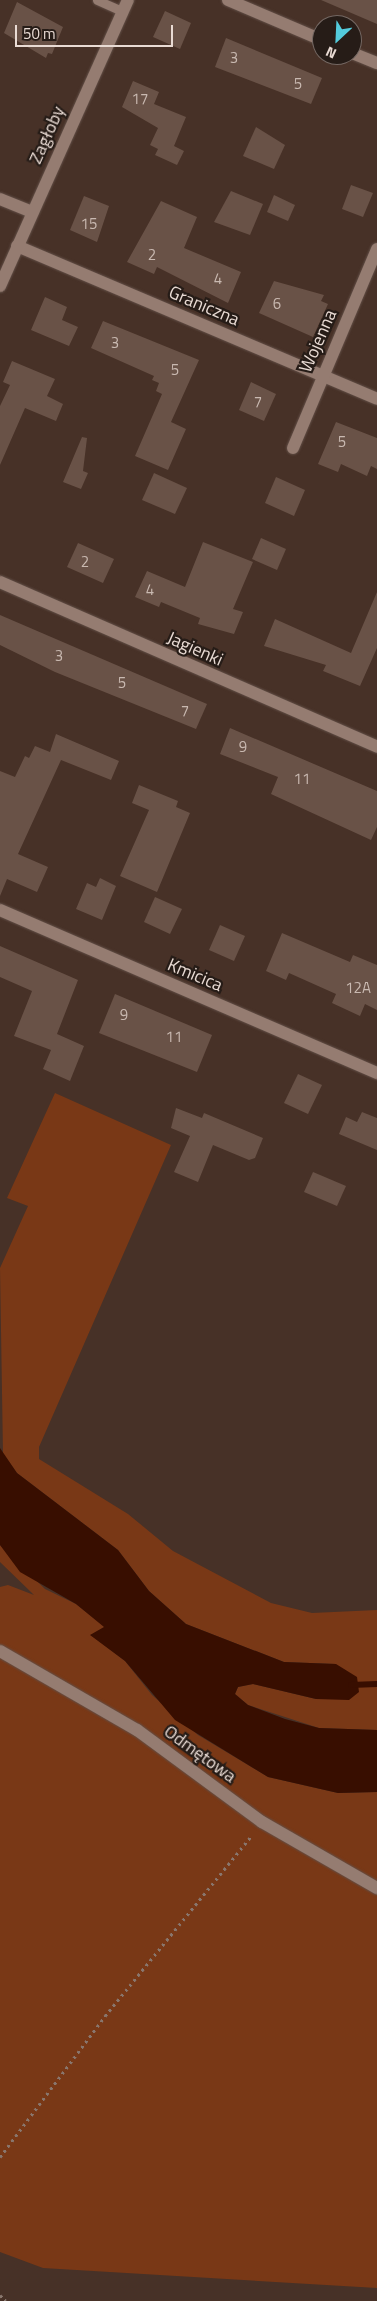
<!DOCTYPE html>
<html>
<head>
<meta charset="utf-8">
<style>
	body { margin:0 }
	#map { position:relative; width:377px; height:2301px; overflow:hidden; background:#473127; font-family:"Titillium Web",sans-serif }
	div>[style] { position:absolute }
	.green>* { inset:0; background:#793816 }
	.water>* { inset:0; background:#380e00 }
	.stream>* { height:6px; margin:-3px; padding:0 3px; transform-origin:3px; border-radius:3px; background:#380e00 }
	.building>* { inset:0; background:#695247 }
	.path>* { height:3px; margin-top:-1.5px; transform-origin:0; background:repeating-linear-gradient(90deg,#89766d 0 2.5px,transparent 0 6.5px) }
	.roads { filter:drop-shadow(0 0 1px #624f47) drop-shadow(0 0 1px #624f47) }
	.service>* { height:9px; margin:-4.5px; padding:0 4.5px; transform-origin:4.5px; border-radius:4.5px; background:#957c71 }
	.minor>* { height:12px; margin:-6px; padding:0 6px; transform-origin:6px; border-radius:6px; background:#957c71 }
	span { translate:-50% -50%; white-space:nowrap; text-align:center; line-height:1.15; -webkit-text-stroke:4.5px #261c17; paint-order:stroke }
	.number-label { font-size:15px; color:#c9b9b1 }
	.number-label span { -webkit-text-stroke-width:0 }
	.street-label { font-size:18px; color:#e9dbd4 }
	.north { position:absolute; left:312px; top:15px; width:50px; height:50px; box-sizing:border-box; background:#261c17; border:1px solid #746863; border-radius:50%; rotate:205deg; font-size:14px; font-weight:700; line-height:20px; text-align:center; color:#e9dbd4 }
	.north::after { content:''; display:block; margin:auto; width:18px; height:22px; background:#53cbdc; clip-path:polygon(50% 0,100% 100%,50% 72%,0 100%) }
	.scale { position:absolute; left:15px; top:25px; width:158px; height:22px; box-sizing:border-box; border:2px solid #e9dbd4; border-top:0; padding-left:6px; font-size:15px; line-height:18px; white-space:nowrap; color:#e9dbd4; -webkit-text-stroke:4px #261c17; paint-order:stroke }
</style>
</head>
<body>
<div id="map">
	<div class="green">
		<i style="clip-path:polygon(55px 1093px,171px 1145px,39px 1447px,39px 1459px,128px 1514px,173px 1551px,271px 1603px,312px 1613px,377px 1610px,377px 1730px,319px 1728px,248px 1705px,235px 1694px,238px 1687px,253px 1684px,316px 1699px,336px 1664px,284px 1662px,186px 1624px,149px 1591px,118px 1550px,17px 1473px,3px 1454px,0 1268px,28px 1206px,7px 1198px)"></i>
		<i style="clip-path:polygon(0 1545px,45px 1589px,76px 1604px,105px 1627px,91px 1635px,125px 1661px,152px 1695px,198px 1735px,268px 1777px,338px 1793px,377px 1792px,377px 2288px,43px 2268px,0 2252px,0 1587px,8px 1585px,34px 1595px,0 1562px)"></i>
	</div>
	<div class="water">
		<i style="clip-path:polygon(0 1448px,17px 1473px,118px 1550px,149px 1591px,186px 1624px,284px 1662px,336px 1664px,357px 1677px,359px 1692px,349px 1700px,316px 1699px,253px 1684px,238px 1687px,235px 1694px,248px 1705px,285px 1719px,319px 1728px,377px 1730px,377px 1792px,338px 1793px,268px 1777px,175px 1720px,125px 1661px,90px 1635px,104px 1627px,76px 1604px,20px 1572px,0 1545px)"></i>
	</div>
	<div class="stream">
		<i style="left:351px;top:1685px;width:26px;rotate:-2deg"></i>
	</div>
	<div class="building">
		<i style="clip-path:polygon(321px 0,377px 0,377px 24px)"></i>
		<i style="clip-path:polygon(17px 2px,63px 27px,52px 54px,48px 53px,46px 58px,4px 33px)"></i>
		<i style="clip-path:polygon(165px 11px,191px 23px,180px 49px,153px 37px)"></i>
		<i style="clip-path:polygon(226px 38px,322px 78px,311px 104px,215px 67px)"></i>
		<i style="clip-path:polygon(133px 81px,159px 92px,154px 104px,186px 117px,174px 146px,184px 151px,177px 165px,155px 155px,158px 149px,150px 145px,158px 128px,122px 107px)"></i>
		<i style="clip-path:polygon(256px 127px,285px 145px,274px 169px,243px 156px)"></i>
		<i style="clip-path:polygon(351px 185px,373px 193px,363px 217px,342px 209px)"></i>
		<i style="clip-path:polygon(231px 191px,263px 204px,250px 235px,214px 222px)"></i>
		<i style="clip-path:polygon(274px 195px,295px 205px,288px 221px,267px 212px)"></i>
		<i style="clip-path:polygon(84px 196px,109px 206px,97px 242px,70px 230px)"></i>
		<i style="clip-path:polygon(161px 201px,197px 217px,184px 248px,241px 272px,228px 303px,157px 267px,154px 274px,127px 262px)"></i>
		<i style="clip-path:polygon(274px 281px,324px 295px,321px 301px,328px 304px,313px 337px,259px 313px)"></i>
		<i style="clip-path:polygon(45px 297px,67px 307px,62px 320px,78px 327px,69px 346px,31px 330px)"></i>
		<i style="clip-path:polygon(103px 321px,199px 360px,171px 422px,186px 429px,168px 470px,135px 456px,162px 394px,156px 391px,159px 383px,152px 380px,154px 376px,91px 348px)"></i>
		<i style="clip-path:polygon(12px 361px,55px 379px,47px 396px,63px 404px,56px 421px,25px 408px,0 465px,0 406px,10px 385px,3px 382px)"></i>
		<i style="clip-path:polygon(251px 382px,276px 394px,264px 421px,239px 410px)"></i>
		<i style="clip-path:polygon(336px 422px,377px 438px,377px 469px,371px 466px,367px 476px,341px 464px,338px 472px,318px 464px)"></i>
		<i style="clip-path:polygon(82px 437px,87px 438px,83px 471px,88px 473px,81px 489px,63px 482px)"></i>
		<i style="clip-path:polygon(154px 473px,187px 488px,175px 514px,142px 500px)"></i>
		<i style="clip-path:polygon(276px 477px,305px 490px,294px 516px,265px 503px)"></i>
		<i style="clip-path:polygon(261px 538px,286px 549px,277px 570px,252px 559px)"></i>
		<i style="clip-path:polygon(203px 542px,253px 562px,233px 609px,243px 612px,234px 634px,198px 624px,200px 618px,161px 602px,159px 607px,135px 597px,147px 571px,185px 587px)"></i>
		<i style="clip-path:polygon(78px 543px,114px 559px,103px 583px,67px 567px)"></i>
		<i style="clip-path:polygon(377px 592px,377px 648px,360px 686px,323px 671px,326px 665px,264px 646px,275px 619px,351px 653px)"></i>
		<i style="clip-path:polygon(0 615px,207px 704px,196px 729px,55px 672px,0 645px)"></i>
		<i style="clip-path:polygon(230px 728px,377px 791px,377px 827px,371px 840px,271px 794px,278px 777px,220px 754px)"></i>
		<i style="clip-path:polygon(56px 734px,119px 761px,111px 780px,61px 760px,18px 854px,48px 867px,37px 892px,7px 879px,0 896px,0 771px,15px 777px,25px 756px,29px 758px,35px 746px,50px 752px)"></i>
		<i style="clip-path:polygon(139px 785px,178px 801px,176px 807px,190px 813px,157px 892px,120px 876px,149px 810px,132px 803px)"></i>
		<i style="clip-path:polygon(100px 878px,116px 886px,102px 920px,76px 909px,87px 883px,96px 887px)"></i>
		<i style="clip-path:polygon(155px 897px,182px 909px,170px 934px,144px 922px)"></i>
		<i style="clip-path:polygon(220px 925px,245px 936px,234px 961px,209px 950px)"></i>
		<i style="clip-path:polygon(282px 933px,350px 962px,353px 955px,377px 965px,377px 1010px,365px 1004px,360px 1016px,332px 1003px,336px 994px,289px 973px,286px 980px,266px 971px)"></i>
		<i style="clip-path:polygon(0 946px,78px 980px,57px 1034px,84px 1046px,70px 1081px,43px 1069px,51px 1050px,14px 1036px,32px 991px,0 977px)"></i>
		<i style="clip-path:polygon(115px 994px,212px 1035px,197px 1072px,99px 1033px)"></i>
		<i style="clip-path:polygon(298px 1074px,322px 1085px,308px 1114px,284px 1103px)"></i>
		<i style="clip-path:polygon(176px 1108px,202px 1118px,204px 1113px,263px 1138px,255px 1158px,249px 1160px,213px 1145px,198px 1182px,174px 1172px,190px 1136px,171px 1128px)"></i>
		<i style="clip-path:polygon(362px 1112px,377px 1118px,377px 1150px,339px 1134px,346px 1117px,357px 1122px)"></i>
		<i style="clip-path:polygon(313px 1172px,346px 1186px,337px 1206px,304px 1192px)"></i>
	</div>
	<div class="path">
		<i style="left:0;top:2157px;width:176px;rotate:-53.3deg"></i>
		<i style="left:105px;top:2016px;width:233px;rotate:-50.9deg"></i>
		<i style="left:0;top:2295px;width:8px;rotate:45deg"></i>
	</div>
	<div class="roads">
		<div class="service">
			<i style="left:97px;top:0;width:27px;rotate:24deg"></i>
		</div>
		<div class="minor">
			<i style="left:228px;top:0;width:102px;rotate:23.1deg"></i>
			<i style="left:352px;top:53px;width:27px;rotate:22deg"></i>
			<i style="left:0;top:199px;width:35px;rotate:22deg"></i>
			<i style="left:17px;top:246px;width:391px;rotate:23deg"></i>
			<i style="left:0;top:286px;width:313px;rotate:-65.9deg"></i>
			<i style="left:293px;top:448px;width:216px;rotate:-67.1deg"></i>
			<i style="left:0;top:582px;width:412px;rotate:23.6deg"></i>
			<i style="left:0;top:910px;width:411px;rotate:23.4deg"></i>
			<i style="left:0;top:1651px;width:158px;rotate:30deg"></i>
			<i style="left:137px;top:1730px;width:155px;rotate:36.4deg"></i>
			<i style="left:262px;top:1822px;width:133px;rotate:29.9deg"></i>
		</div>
	</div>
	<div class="number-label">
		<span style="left:234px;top:58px">3</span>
		<span style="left:298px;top:84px">5</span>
		<span style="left:140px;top:99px">17</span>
		<span style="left:89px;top:224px">15</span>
		<span style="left:152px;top:255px">2</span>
		<span style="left:218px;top:279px">4</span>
		<span style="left:277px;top:304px">6</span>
		<span style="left:115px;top:343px">3</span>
		<span style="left:175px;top:370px">5</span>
		<span style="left:258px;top:402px">7</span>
		<span style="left:342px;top:442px">5</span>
		<span style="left:85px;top:562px">2</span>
		<span style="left:150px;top:590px">4</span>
		<span style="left:59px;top:656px">3</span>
		<span style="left:122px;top:683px">5</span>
		<span style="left:185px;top:711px">7</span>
		<span style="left:243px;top:747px">9</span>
		<span style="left:302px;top:779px">11</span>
		<span style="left:358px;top:988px">12A</span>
		<span style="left:124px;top:1015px">9</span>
		<span style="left:174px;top:1037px">11</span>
	</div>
	<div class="street-label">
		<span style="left:47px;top:135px;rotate:-66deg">Zagłoby</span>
		<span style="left:204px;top:306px;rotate:23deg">Graniczna</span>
		<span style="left:318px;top:341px;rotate:-66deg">Wojenna</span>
		<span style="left:195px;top:649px;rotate:24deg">Jagienki</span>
		<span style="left:195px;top:975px;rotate:23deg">Kmicica</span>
		<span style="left:200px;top:1754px;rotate:36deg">Odmętowa</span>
	</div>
	<div class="north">N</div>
	<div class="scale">50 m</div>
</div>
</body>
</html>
